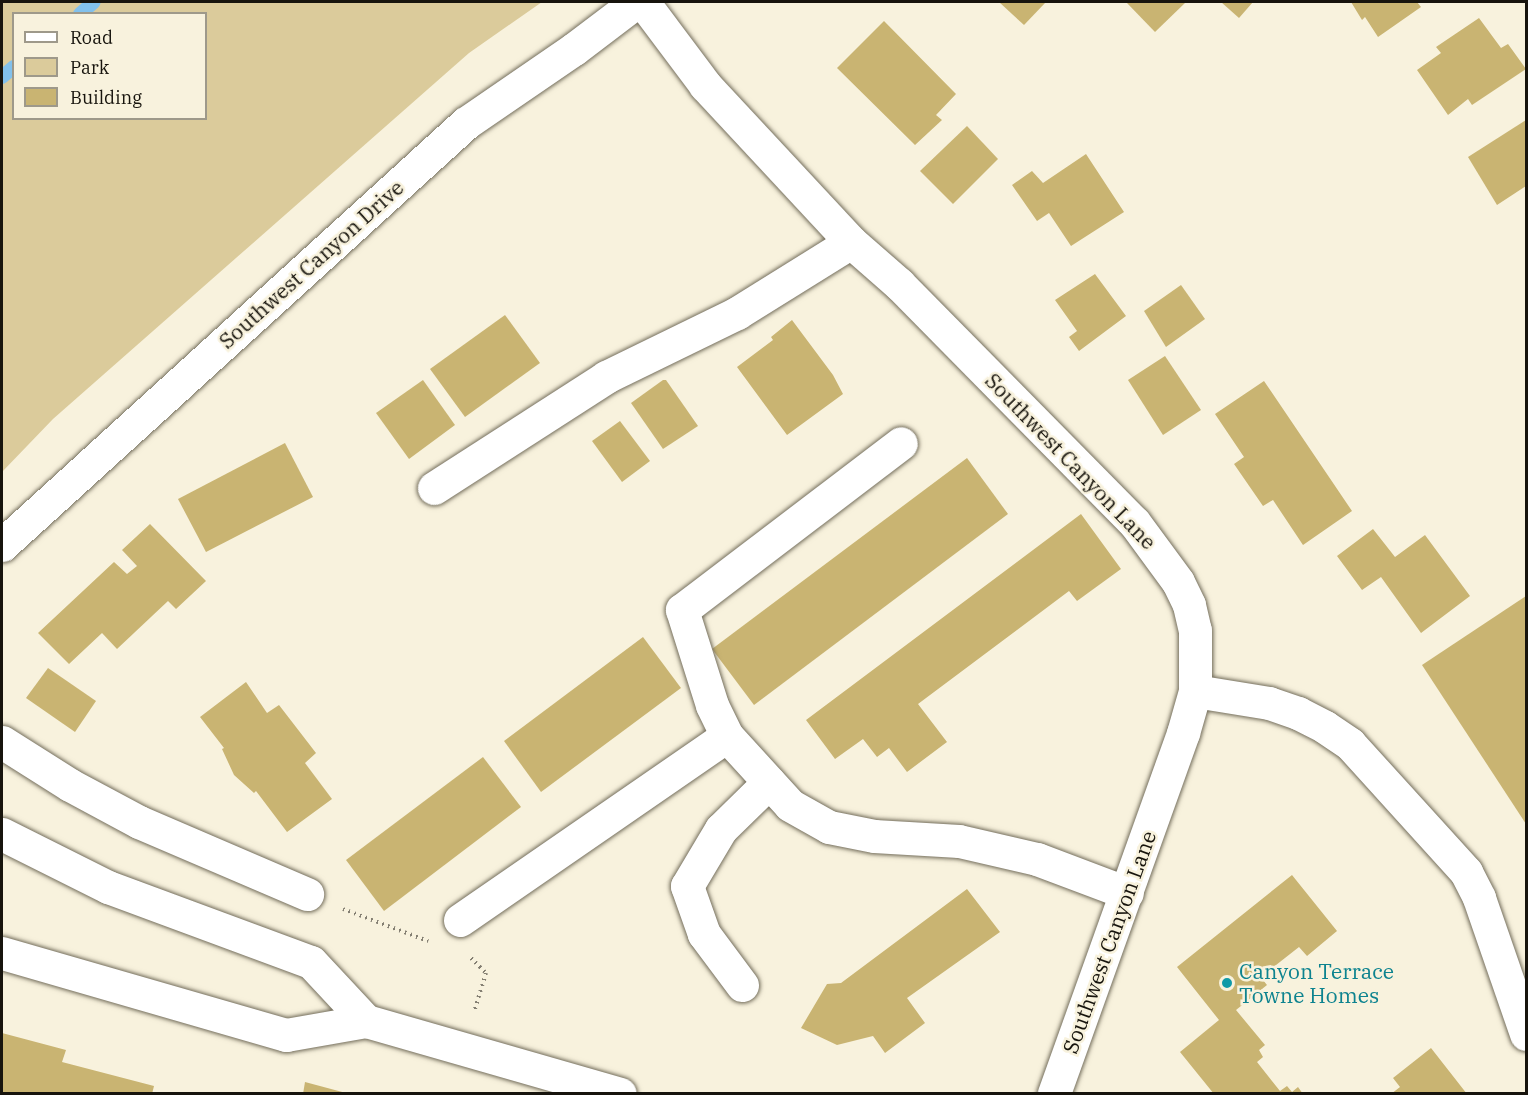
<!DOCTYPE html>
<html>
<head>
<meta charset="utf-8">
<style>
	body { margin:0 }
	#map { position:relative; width:1528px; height:1095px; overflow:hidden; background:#f8f2dd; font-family:"IBM Plex Serif",serif }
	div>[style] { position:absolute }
	.green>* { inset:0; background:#dbcb9b }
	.stream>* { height:14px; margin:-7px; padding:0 7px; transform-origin:7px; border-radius:7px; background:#82c1ec }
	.building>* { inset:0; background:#c9b472 }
	.path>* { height:4px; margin-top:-2px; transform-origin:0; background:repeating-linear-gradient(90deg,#847f72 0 1.5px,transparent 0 6px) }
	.roads { filter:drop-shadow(0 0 2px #746e5c) drop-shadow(0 0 2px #746e5c) }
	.minor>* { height:33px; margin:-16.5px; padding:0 16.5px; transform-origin:16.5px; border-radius:16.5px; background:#fff }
	.major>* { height:33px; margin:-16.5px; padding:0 16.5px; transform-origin:16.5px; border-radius:16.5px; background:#fff }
	.highway>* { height:33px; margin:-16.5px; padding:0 16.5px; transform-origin:16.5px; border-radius:16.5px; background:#fff }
	.dots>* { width:16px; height:16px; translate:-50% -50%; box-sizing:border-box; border:3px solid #f8f2dd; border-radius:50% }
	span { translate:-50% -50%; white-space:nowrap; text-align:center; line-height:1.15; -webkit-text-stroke:5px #f8f2dd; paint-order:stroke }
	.street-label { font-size:21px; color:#17140d }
	.culture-label { font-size:21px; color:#0d838f }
	.left { translate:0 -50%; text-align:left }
	.frame { position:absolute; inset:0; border:3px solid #17140d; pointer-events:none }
	.legend { position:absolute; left:12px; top:12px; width:195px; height:108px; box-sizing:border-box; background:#f8f2dd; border:2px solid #9e998a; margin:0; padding:8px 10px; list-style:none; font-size:18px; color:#17140d }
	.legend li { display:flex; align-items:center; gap:12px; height:30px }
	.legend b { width:30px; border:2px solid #9e998a }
</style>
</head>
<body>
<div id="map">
	<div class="green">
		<i style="clip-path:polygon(evenodd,2px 2px,542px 2px,469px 53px,53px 419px,2px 472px,2px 2px,14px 14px,206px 14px,206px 118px,14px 118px,14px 14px)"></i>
	</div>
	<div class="stream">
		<i style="left:80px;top:14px;width:18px;rotate:-41deg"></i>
		<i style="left:2px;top:77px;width:16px;rotate:-40deg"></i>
	</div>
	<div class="building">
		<i style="clip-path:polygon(999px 2px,1046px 2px,1024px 25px)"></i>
		<i style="clip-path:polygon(1126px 2px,1183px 2px,1185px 3px,1155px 32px)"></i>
		<i style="clip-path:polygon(1221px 2px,1253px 2px,1239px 18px)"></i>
		<i style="clip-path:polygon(1351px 2px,1417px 2px,1421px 7px,1378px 37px,1365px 17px,1362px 20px)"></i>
		<i style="clip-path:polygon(1479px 18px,1501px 48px,1508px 44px,1526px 69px,1472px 105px,1468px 99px,1448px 115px,1417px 70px,1441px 53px,1436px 47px)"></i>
		<i style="clip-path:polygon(884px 21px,956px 94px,936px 115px,942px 120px,915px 145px,837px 68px)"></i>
		<i style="clip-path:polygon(1526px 120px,1526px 186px,1497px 205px,1468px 157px)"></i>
		<i style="clip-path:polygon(967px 126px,998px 159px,953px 204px,920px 171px)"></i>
		<i style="clip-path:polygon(1086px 154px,1124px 212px,1071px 246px,1049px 213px,1037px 221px,1012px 185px,1032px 171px,1043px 183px)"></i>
		<i style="clip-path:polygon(1095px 274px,1126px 316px,1079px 351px,1069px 337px,1077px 331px,1055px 300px)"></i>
		<i style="clip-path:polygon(1181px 285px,1205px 319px,1166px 347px,1144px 311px)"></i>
		<i style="clip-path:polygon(505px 315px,540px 363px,465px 417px,430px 369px)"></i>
		<i style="clip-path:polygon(792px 320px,833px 375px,843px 394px,787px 435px,737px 367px,773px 340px,771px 337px)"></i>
		<i style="clip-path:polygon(1165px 356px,1201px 410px,1163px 435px,1128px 380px)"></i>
		<i style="clip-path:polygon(423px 380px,455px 425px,409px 459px,376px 413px)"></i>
		<i style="clip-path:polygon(663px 380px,666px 380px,698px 426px,663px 449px,631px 403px)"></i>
		<i style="clip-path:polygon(1264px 381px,1352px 511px,1303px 545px,1273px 500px,1263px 506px,1234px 464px,1244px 457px,1215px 414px)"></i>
		<i style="clip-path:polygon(620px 421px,650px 461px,622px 482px,592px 441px)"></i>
		<i style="clip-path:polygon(285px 443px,313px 497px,206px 552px,178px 499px)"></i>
		<i style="clip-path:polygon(967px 458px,1008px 514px,754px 705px,712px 649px)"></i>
		<i style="clip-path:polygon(1081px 514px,1121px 569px,1077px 601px,1069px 591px,918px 704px,947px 742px,907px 772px,889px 748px,877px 757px,863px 739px,835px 759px,806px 720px)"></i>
		<i style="clip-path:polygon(150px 524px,206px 581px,176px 609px,168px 601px,117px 649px,102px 633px,69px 664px,38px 633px,114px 562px,127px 574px,137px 566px,122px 550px)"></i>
		<i style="clip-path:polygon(1373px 529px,1395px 557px,1425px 535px,1470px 596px,1421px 633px,1381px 577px,1362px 590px,1337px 556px)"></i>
		<i style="clip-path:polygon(1526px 596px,1526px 824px,1422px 665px)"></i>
		<i style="clip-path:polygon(643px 637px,681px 688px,541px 792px,504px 741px)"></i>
		<i style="clip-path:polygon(48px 668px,96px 701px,75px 732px,26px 698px)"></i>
		<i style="clip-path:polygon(246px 682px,267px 713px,279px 705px,316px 753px,305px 763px,332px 799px,287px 832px,256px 791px,254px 793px,234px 775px,222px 749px,224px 748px,200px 717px)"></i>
		<i style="clip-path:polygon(483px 757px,521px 807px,384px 911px,346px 860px)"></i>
		<i style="clip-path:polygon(1292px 875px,1337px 931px,1307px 956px,1299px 947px,1266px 973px,1268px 976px,1263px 980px,1267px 985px,1236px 1010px,1265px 1045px,1259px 1050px,1263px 1057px,1257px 1062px,1280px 1091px,1287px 1086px,1292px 1092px,1298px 1087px,1303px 1094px,1214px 1094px,1180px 1052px,1219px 1020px,1177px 967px)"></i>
		<i style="clip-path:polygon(967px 889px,1000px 932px,907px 998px,925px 1023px,885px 1053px,873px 1036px,837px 1045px,801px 1028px,827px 984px,841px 983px)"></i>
		<i style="clip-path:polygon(2px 1033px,66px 1050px,62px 1062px,154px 1086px,152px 1094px,2px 1094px)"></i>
		<i style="clip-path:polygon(1431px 1048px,1467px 1094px,1391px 1094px,1400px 1087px,1393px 1078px)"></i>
		<i style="clip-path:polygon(305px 1082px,346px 1093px,346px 1094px,303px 1094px)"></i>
	</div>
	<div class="path">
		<i style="left:343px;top:909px;width:91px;rotate:20.6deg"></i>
		<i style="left:471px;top:958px;width:21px;rotate:45deg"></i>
		<i style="left:486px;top:973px;width:41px;rotate:107.1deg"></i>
	</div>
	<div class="roads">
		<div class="minor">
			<i style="left:643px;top:2px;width:104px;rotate:53.2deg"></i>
			<i style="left:705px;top:85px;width:214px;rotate:47.1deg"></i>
			<i style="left:851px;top:242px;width:64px;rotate:41.2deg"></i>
			<i style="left:899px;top:284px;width:334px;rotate:45.4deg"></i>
			<i style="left:1134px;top:522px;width:74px;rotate:53.7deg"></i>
			<i style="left:1178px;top:582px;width:25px;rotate:64deg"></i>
			<i style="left:1189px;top:605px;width:26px;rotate:77deg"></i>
			<i style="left:1195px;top:630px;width:61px;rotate:90deg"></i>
			<i style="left:1195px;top:691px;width:44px;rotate:105.9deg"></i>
			<i style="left:1183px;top:733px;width:383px;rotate:109.7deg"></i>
			<i style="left:434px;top:488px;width:205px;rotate:-32.8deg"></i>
			<i style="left:606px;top:377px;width:146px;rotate:-26deg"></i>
			<i style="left:737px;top:313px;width:134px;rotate:-31.9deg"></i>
			<i style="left:2px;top:545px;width:627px;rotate:-42.29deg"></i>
			<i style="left:466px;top:123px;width:131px;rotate:-34.4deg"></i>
			<i style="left:574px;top:49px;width:78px;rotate:-37.2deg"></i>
			<i style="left:1195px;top:691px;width:75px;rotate:9.2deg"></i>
			<i style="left:1269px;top:703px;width:31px;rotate:19deg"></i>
			<i style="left:1298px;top:713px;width:30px;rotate:27deg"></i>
			<i style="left:1325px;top:727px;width:30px;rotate:34deg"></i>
			<i style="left:1350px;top:744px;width:173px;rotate:47.8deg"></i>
			<i style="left:1466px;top:872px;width:29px;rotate:63deg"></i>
			<i style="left:1479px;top:898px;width:144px;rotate:70.9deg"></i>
			<i style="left:727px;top:736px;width:34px;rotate:-116deg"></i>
			<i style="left:712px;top:705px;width:100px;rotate:-107.5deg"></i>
			<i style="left:682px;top:610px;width:275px;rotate:-37.3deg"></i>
			<i style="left:2px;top:742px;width:80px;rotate:32.3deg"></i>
			<i style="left:70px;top:785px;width:78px;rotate:28.2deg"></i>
			<i style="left:139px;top:822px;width:183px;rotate:23.2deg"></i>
			<i style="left:460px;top:920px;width:324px;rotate:-34.6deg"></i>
			<i style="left:727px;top:736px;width:93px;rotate:47.6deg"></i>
			<i style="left:790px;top:805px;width:45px;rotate:29.4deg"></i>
			<i style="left:829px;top:827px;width:46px;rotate:11.3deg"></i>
			<i style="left:874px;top:836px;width:85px;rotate:3.4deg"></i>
			<i style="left:959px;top:841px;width:80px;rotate:13deg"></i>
			<i style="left:1037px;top:859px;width:96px;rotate:20.7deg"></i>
			<i style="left:742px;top:985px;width:64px;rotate:-126.7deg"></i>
			<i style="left:704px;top:934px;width:51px;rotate:-109.5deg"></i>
			<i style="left:687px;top:886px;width:66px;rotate:-59.2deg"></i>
			<i style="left:721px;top:829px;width:67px;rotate:-44.4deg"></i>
		</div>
		<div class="major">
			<i style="left:366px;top:1021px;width:264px;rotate:16deg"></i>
		</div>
		<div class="highway">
			<i style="left:2px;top:834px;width:119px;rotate:26.6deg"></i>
			<i style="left:108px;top:887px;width:216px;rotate:20.3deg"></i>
			<i style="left:311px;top:962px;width:81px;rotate:47deg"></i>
			<i style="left:2px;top:953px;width:296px;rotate:16.1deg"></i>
			<i style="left:286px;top:1035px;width:81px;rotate:-9.9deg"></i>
		</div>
	</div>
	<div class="dots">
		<i style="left:1227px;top:983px;background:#0f9aa8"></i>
	</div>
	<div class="street-label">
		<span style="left:311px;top:264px;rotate:-42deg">Southwest Canyon Drive</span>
		<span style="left:1071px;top:461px;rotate:46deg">Southwest Canyon Lane</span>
		<span style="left:1109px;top:942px;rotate:-70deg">Southwest Canyon Lane</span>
	</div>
	<div class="culture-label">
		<span class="left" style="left:1239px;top:983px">Canyon Terrace<br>Towne Homes</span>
	</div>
	<div class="frame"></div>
	<ul class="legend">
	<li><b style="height:8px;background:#fff"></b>Road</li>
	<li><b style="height:16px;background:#dbcb9b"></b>Park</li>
	<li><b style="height:16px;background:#c9b472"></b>Building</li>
	</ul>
</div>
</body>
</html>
